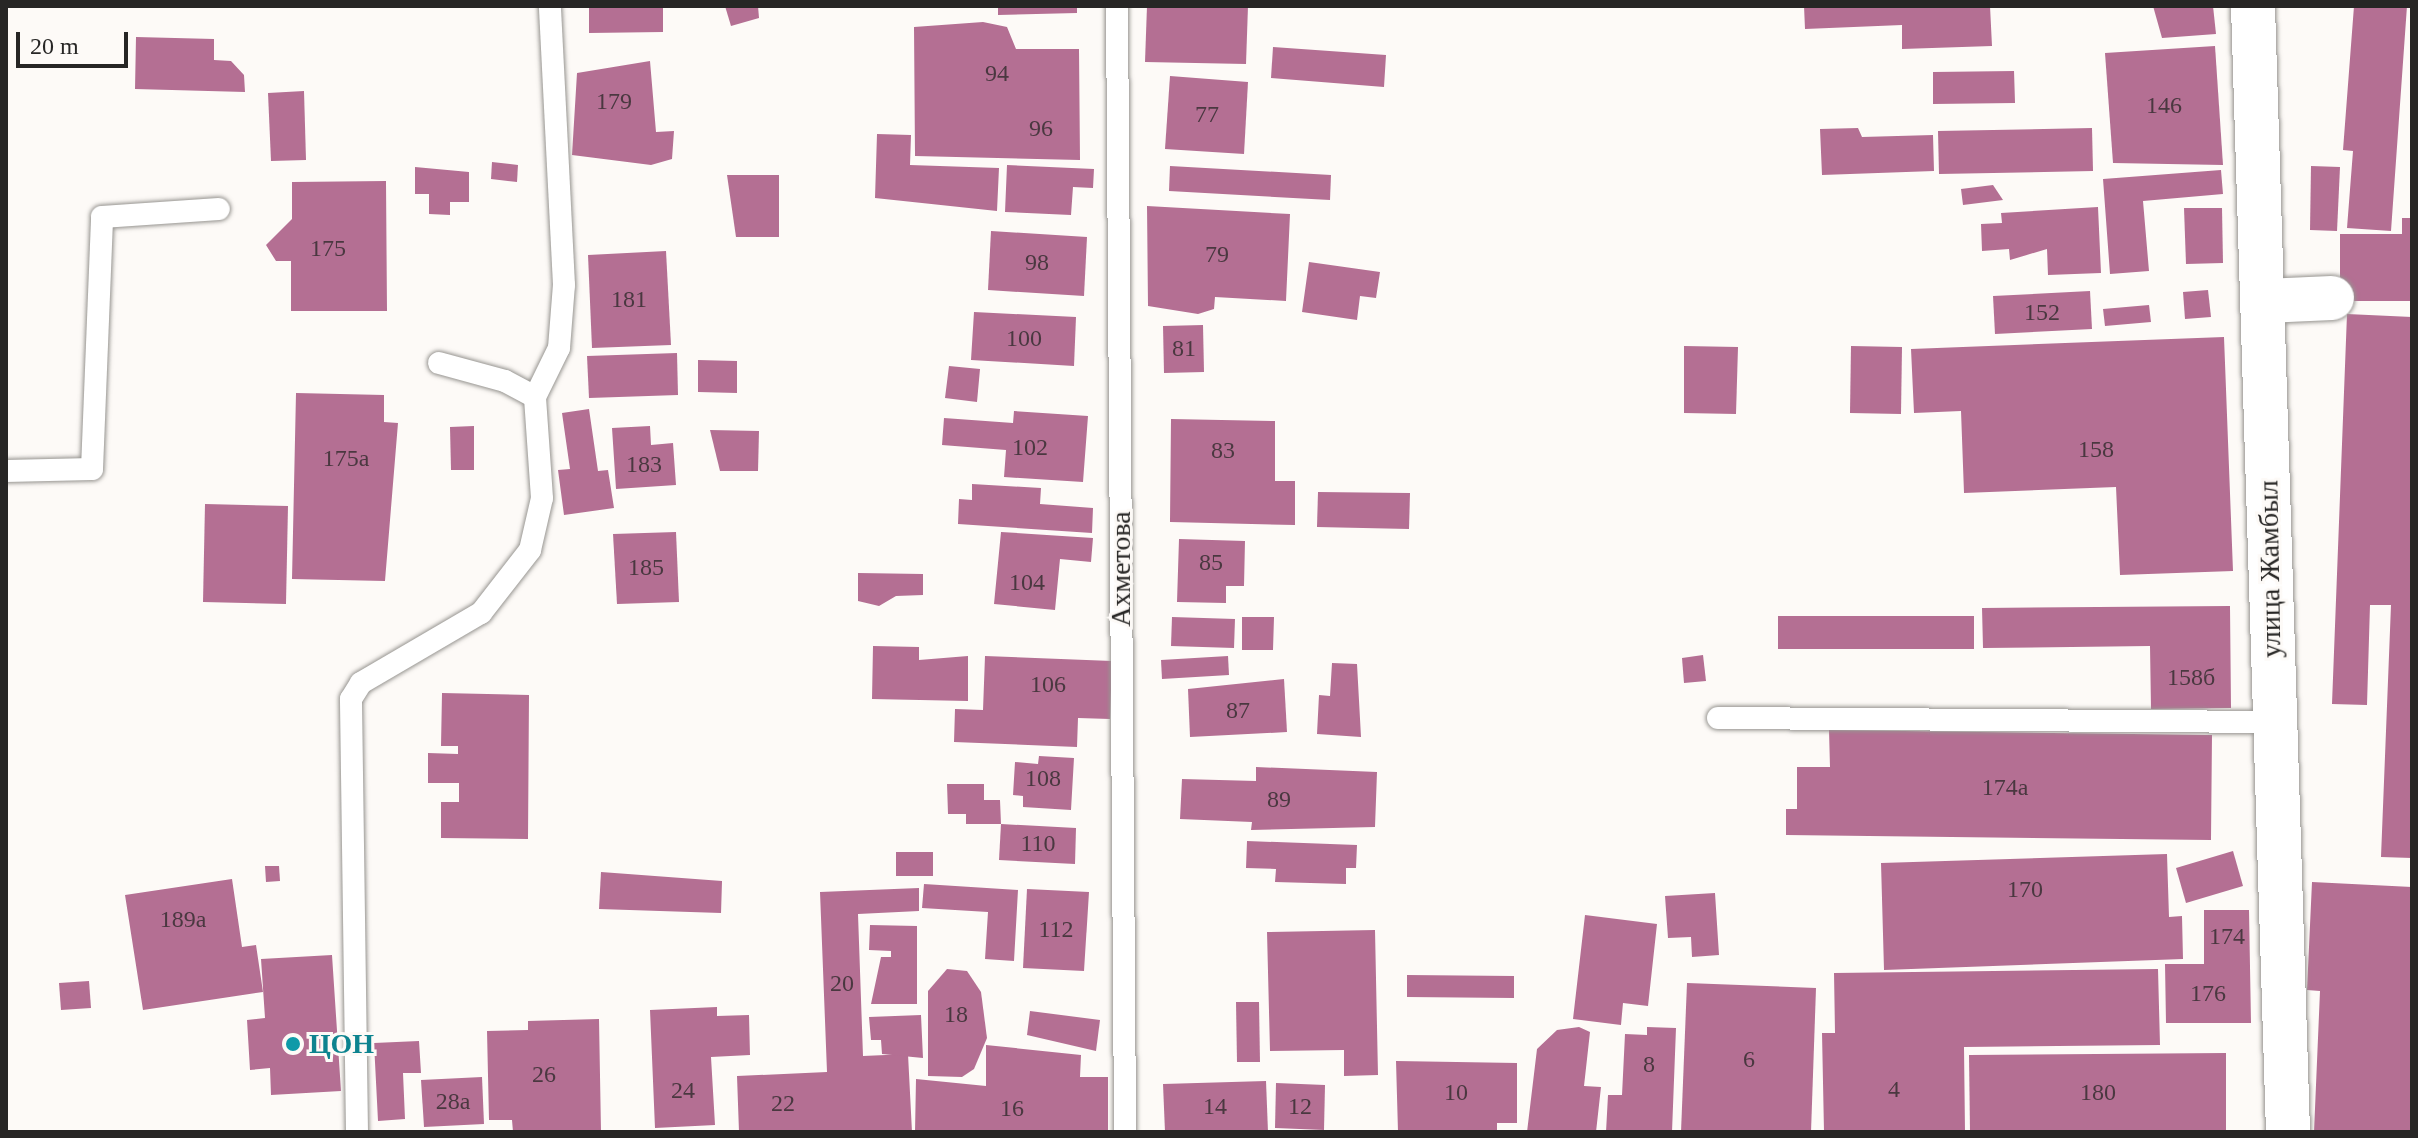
<!DOCTYPE html>
<html>
<head>
<meta charset="utf-8">
<style>
	body { margin:0 }
	#map { position:relative; width:2418px; height:1138px; overflow:hidden; background:#fdfaf7; font-family:"Times New Roman",serif }
	div>[style] { position:absolute }
	.building>* { inset:0; background:#b46f93 }
	.roads { filter:drop-shadow(0 0 2px #979591) drop-shadow(0 0 2px #979591) }
	.lane>* { height:22px; margin:-11px; padding:0 11px; transform-origin:11px; border-radius:11px; background:#fff }
	.street>* { height:44px; margin:-22px; padding:0 22px; transform-origin:22px; border-radius:22px; background:#fff }
	.dots>* { width:22px; height:22px; translate:-50% -50%; box-sizing:border-box; border:4px solid #fdfaf7; border-radius:50% }
	span { translate:-50% -50%; white-space:nowrap; text-align:center; line-height:1.15; -webkit-text-stroke:6px #fdfaf7; paint-order:stroke }
	.number-label { font-size:24px; color:#4a3840 }
	.number-label span { -webkit-text-stroke-width:0 }
	.street-label { font-size:28px; color:#272625 }
	.culture-label { font-size:28px; color:#0d838f; font-weight:700 }
	.left { translate:0 -50%; text-align:left }
	.frame { position:absolute; inset:0; border:8px solid #272625; pointer-events:none }
	.scale { position:absolute; left:16px; top:32px; width:112px; height:36px; box-sizing:border-box; border:4px solid #272625; border-top:0; padding-left:10px; font-size:24px; line-height:28px; white-space:nowrap; color:#272625; -webkit-text-stroke:6px #fdfaf7; paint-order:stroke }
</style>
</head>
<body>
<div id="map">
	<div class="building">
		<i style="clip-path:polygon(589px 6px,663px 6px,663px 32px,589px 33px)"></i>
		<i style="clip-path:polygon(725px 6px,758px 6px,759px 18px,731px 26px)"></i>
		<i style="clip-path:polygon(998px 6px,1077px 6px,1077px 13px,998px 15px)"></i>
		<i style="clip-path:polygon(1147px 6px,1248px 6px,1246px 64px,1145px 62px)"></i>
		<i style="clip-path:polygon(1804px 6px,1990px 6px,1992px 46px,1902px 49px,1902px 25px,1805px 29px)"></i>
		<i style="clip-path:polygon(2153px 6px,2213px 6px,2216px 34px,2162px 38px)"></i>
		<i style="clip-path:polygon(2354px 6px,2407px 6px,2391px 231px,2347px 228px,2353px 151px,2343px 150px)"></i>
		<i style="clip-path:polygon(983px 22px,1007px 27px,1016px 49px,1079px 49px,1080px 160px,915px 156px,914px 27px)"></i>
		<i style="clip-path:polygon(136px 37px,214px 39px,214px 60px,231px 61px,244px 75px,245px 92px,135px 89px)"></i>
		<i style="clip-path:polygon(2215px 46px,2223px 165px,2113px 163px,2105px 53px)"></i>
		<i style="clip-path:polygon(1273px 47px,1386px 55px,1384px 87px,1271px 78px)"></i>
		<i style="clip-path:polygon(650px 61px,656px 132px,674px 131px,672px 159px,651px 165px,572px 155px,577px 73px)"></i>
		<i style="clip-path:polygon(2014px 71px,2015px 103px,1933px 104px,1933px 72px)"></i>
		<i style="clip-path:polygon(1170px 76px,1248px 82px,1244px 154px,1165px 149px)"></i>
		<i style="clip-path:polygon(304px 91px,306px 160px,271px 161px,268px 93px)"></i>
		<i style="clip-path:polygon(1858px 128px,1862px 137px,1933px 135px,1934px 171px,1822px 175px,1820px 129px)"></i>
		<i style="clip-path:polygon(2092px 128px,2093px 171px,1939px 174px,1938px 131px)"></i>
		<i style="clip-path:polygon(877px 134px,911px 135px,910px 165px,999px 168px,997px 211px,875px 198px)"></i>
		<i style="clip-path:polygon(492px 162px,518px 165px,517px 182px,491px 179px)"></i>
		<i style="clip-path:polygon(1007px 165px,1094px 169px,1093px 188px,1073px 187px,1071px 215px,1005px 212px)"></i>
		<i style="clip-path:polygon(1170px 166px,1331px 175px,1330px 200px,1169px 191px)"></i>
		<i style="clip-path:polygon(2311px 166px,2340px 167px,2337px 231px,2310px 230px)"></i>
		<i style="clip-path:polygon(415px 167px,469px 172px,469px 202px,450px 202px,450px 215px,429px 214px,429px 194px,415px 194px)"></i>
		<i style="clip-path:polygon(2221px 170px,2223px 194px,2143px 201px,2149px 271px,2110px 274px,2103px 179px)"></i>
		<i style="clip-path:polygon(727px 175px,779px 175px,779px 237px,736px 237px)"></i>
		<i style="clip-path:polygon(386px 181px,387px 311px,291px 311px,291px 261px,276px 261px,266px 245px,292px 219px,292px 182px)"></i>
		<i style="clip-path:polygon(1993px 185px,2003px 200px,1963px 205px,1961px 189px)"></i>
		<i style="clip-path:polygon(1147px 206px,1290px 214px,1286px 301px,1215px 297px,1214px 309px,1198px 314px,1148px 306px)"></i>
		<i style="clip-path:polygon(2098px 207px,2101px 273px,2048px 275px,2047px 249px,2010px 260px,2009px 249px,1982px 251px,1981px 224px,2002px 223px,2001px 213px)"></i>
		<i style="clip-path:polygon(2184px 208px,2222px 208px,2223px 263px,2186px 264px)"></i>
		<i style="clip-path:polygon(2402px 218px,2412px 218px,2412px 301px,2340px 301px,2340px 234px,2402px 234px)"></i>
		<i style="clip-path:polygon(991px 231px,1087px 237px,1084px 296px,988px 290px)"></i>
		<i style="clip-path:polygon(666px 251px,671px 345px,592px 348px,588px 255px)"></i>
		<i style="clip-path:polygon(1309px 262px,1380px 272px,1376px 298px,1360px 296px,1357px 320px,1302px 312px)"></i>
		<i style="clip-path:polygon(2208px 290px,2211px 317px,2185px 319px,2183px 292px)"></i>
		<i style="clip-path:polygon(2090px 291px,2092px 329px,1995px 334px,1993px 296px)"></i>
		<i style="clip-path:polygon(2149px 305px,2151px 322px,2105px 326px,2103px 309px)"></i>
		<i style="clip-path:polygon(974px 312px,1076px 317px,1074px 366px,971px 360px)"></i>
		<i style="clip-path:polygon(2347px 314px,2412px 317px,2412px 858px,2381px 857px,2391px 605px,2370px 605px,2367px 705px,2332px 704px)"></i>
		<i style="clip-path:polygon(1203px 325px,1204px 372px,1164px 373px,1163px 326px)"></i>
		<i style="clip-path:polygon(2224px 337px,2233px 571px,2120px 575px,2116px 487px,1964px 493px,1961px 411px,1914px 413px,1911px 349px)"></i>
		<i style="clip-path:polygon(1684px 346px,1738px 347px,1736px 414px,1684px 413px)"></i>
		<i style="clip-path:polygon(1851px 346px,1902px 347px,1901px 414px,1850px 413px)"></i>
		<i style="clip-path:polygon(677px 353px,678px 395px,589px 398px,587px 356px)"></i>
		<i style="clip-path:polygon(698px 360px,737px 361px,737px 393px,698px 392px)"></i>
		<i style="clip-path:polygon(949px 366px,980px 369px,977px 402px,945px 398px)"></i>
		<i style="clip-path:polygon(296px 393px,384px 395px,384px 422px,398px 423px,385px 581px,292px 579px)"></i>
		<i style="clip-path:polygon(589px 409px,598px 471px,608px 470px,614px 508px,564px 515px,558px 470px,570px 469px,562px 413px)"></i>
		<i style="clip-path:polygon(1014px 411px,1088px 416px,1083px 482px,1004px 477px,1006px 450px,942px 445px,944px 418px,1013px 423px)"></i>
		<i style="clip-path:polygon(1171px 419px,1275px 421px,1275px 481px,1295px 481px,1295px 525px,1170px 522px)"></i>
		<i style="clip-path:polygon(474px 426px,474px 470px,451px 470px,450px 427px)"></i>
		<i style="clip-path:polygon(650px 426px,651px 445px,673px 443px,676px 485px,616px 489px,612px 428px)"></i>
		<i style="clip-path:polygon(710px 430px,759px 431px,758px 471px,720px 471px)"></i>
		<i style="clip-path:polygon(972px 484px,1041px 488px,1040px 504px,1093px 508px,1092px 533px,958px 524px,959px 499px,972px 500px)"></i>
		<i style="clip-path:polygon(1318px 492px,1410px 493px,1409px 529px,1317px 527px)"></i>
		<i style="clip-path:polygon(205px 504px,288px 506px,286px 604px,203px 602px)"></i>
		<i style="clip-path:polygon(676px 532px,679px 602px,617px 604px,613px 534px)"></i>
		<i style="clip-path:polygon(1001px 532px,1093px 538px,1091px 562px,1060px 559px,1055px 610px,994px 604px)"></i>
		<i style="clip-path:polygon(1179px 539px,1245px 541px,1244px 586px,1226px 586px,1226px 603px,1177px 602px)"></i>
		<i style="clip-path:polygon(858px 573px,923px 574px,923px 595px,896px 596px,879px 606px,858px 601px)"></i>
		<i style="clip-path:polygon(2230px 606px,2231px 708px,2151px 709px,2150px 646px,1983px 648px,1982px 608px)"></i>
		<i style="clip-path:polygon(1778px 616px,1974px 616px,1974px 649px,1778px 649px)"></i>
		<i style="clip-path:polygon(1172px 617px,1235px 619px,1234px 648px,1171px 646px)"></i>
		<i style="clip-path:polygon(1242px 617px,1274px 617px,1273px 650px,1242px 650px)"></i>
		<i style="clip-path:polygon(873px 646px,919px 647px,919px 660px,968px 656px,968px 701px,872px 699px)"></i>
		<i style="clip-path:polygon(1703px 655px,1706px 681px,1684px 683px,1682px 658px)"></i>
		<i style="clip-path:polygon(985px 656px,1112px 661px,1110px 719px,1078px 718px,1077px 747px,954px 742px,955px 709px,983px 710px)"></i>
		<i style="clip-path:polygon(1228px 656px,1229px 675px,1162px 679px,1161px 660px)"></i>
		<i style="clip-path:polygon(1332px 663px,1357px 664px,1361px 737px,1317px 734px,1319px 695px,1330px 696px)"></i>
		<i style="clip-path:polygon(1284px 679px,1287px 732px,1190px 737px,1188px 689px)"></i>
		<i style="clip-path:polygon(442px 693px,529px 695px,528px 839px,441px 838px,441px 802px,459px 802px,459px 783px,428px 783px,428px 753px,458px 754px,458px 746px,441px 746px)"></i>
		<i style="clip-path:polygon(1829px 730px,2212px 735px,2211px 840px,1786px 835px,1786px 809px,1797px 809px,1797px 767px,1830px 767px)"></i>
		<i style="clip-path:polygon(1039px 756px,1074px 758px,1071px 810px,1023px 807px,1023px 796px,1013px 795px,1015px 762px,1038px 764px)"></i>
		<i style="clip-path:polygon(1256px 767px,1377px 772px,1375px 827px,1251px 830px,1252px 822px,1180px 819px,1182px 779px,1256px 781px)"></i>
		<i style="clip-path:polygon(947px 784px,984px 784px,984px 800px,1000px 800px,1001px 824px,966px 824px,966px 814px,948px 814px)"></i>
		<i style="clip-path:polygon(1001px 824px,1076px 828px,1075px 864px,999px 860px)"></i>
		<i style="clip-path:polygon(1247px 841px,1357px 845px,1356px 868px,1346px 868px,1346px 884px,1275px 882px,1276px 869px,1246px 868px)"></i>
		<i style="clip-path:polygon(2233px 851px,2243px 886px,2186px 903px,2176px 868px)"></i>
		<i style="clip-path:polygon(896px 852px,933px 852px,933px 876px,896px 876px)"></i>
		<i style="clip-path:polygon(2167px 854px,2169px 917px,2182px 916px,2183px 959px,1884px 970px,1881px 863px)"></i>
		<i style="clip-path:polygon(265px 866px,279px 866px,280px 881px,266px 882px)"></i>
		<i style="clip-path:polygon(601px 872px,722px 881px,721px 913px,599px 909px)"></i>
		<i style="clip-path:polygon(232px 879px,242px 947px,256px 945px,263px 992px,143px 1010px,125px 895px)"></i>
		<i style="clip-path:polygon(2312px 882px,2412px 887px,2412px 1132px,2314px 1132px,2320px 991px,2307px 990px)"></i>
		<i style="clip-path:polygon(924px 884px,1018px 890px,1014px 961px,985px 959px,988px 912px,922px 908px)"></i>
		<i style="clip-path:polygon(919px 888px,919px 911px,858px 914px,863px 1056px,908px 1054px,912px 1132px,739px 1132px,737px 1076px,827px 1072px,820px 892px)"></i>
		<i style="clip-path:polygon(1027px 889px,1089px 892px,1084px 971px,1023px 968px)"></i>
		<i style="clip-path:polygon(1715px 893px,1719px 955px,1692px 957px,1691px 937px,1668px 938px,1665px 896px)"></i>
		<i style="clip-path:polygon(2204px 910px,2249px 910px,2251px 1023px,2166px 1023px,2165px 964px,2204px 964px)"></i>
		<i style="clip-path:polygon(1585px 915px,1657px 924px,1648px 1006px,1623px 1003px,1621px 1025px,1573px 1019px)"></i>
		<i style="clip-path:polygon(870px 925px,917px 926px,917px 1004px,871px 1004px,881px 957px,891px 957px,891px 951px,869px 950px)"></i>
		<i style="clip-path:polygon(1375px 930px,1378px 1075px,1344px 1076px,1344px 1050px,1270px 1051px,1267px 932px)"></i>
		<i style="clip-path:polygon(332px 955px,341px 1091px,271px 1095px,270px 1068px,250px 1070px,247px 1020px,265px 1018px,261px 959px)"></i>
		<i style="clip-path:polygon(947px 969px,967px 971px,981px 992px,987px 1038px,974px 1069px,962px 1077px,928px 1076px,928px 991px)"></i>
		<i style="clip-path:polygon(2158px 969px,2160px 1045px,1964px 1047px,1965px 1132px,1824px 1132px,1822px 1033px,1835px 1033px,1834px 973px)"></i>
		<i style="clip-path:polygon(1407px 975px,1514px 976px,1514px 998px,1407px 997px)"></i>
		<i style="clip-path:polygon(89px 981px,91px 1008px,61px 1010px,59px 983px)"></i>
		<i style="clip-path:polygon(1687px 983px,1816px 988px,1811px 1132px,1681px 1132px)"></i>
		<i style="clip-path:polygon(1236px 1002px,1259px 1002px,1260px 1062px,1237px 1062px)"></i>
		<i style="clip-path:polygon(717px 1007px,717px 1016px,749px 1015px,750px 1055px,711px 1057px,715px 1125px,655px 1128px,650px 1010px)"></i>
		<i style="clip-path:polygon(1030px 1011px,1100px 1020px,1096px 1051px,1027px 1035px)"></i>
		<i style="clip-path:polygon(921px 1015px,923px 1058px,882px 1054px,881px 1040px,871px 1040px,869px 1017px)"></i>
		<i style="clip-path:polygon(599px 1019px,601px 1132px,513px 1132px,512px 1120px,489px 1120px,487px 1031px,528px 1030px,528px 1021px)"></i>
		<i style="clip-path:polygon(1579px 1027px,1590px 1032px,1584px 1086px,1601px 1087px,1596px 1132px,1527px 1132px,1537px 1049px,1557px 1030px)"></i>
		<i style="clip-path:polygon(1647px 1027px,1676px 1028px,1672px 1132px,1606px 1132px,1608px 1095px,1622px 1095px,1625px 1034px,1647px 1035px)"></i>
		<i style="clip-path:polygon(419px 1041px,421px 1073px,403px 1073px,405px 1119px,378px 1121px,374px 1043px)"></i>
		<i style="clip-path:polygon(986px 1045px,1081px 1055px,1080px 1077px,1108px 1077px,1108px 1132px,915px 1132px,916px 1079px,986px 1086px)"></i>
		<i style="clip-path:polygon(2226px 1053px,2226px 1132px,1970px 1132px,1969px 1055px)"></i>
		<i style="clip-path:polygon(1396px 1061px,1517px 1063px,1517px 1123px,1497px 1123px,1497px 1132px,1398px 1132px)"></i>
		<i style="clip-path:polygon(482px 1077px,484px 1124px,424px 1127px,421px 1080px)"></i>
		<i style="clip-path:polygon(1266px 1081px,1268px 1132px,1165px 1132px,1163px 1084px)"></i>
		<i style="clip-path:polygon(1276px 1083px,1325px 1085px,1324px 1130px,1275px 1128px)"></i>
	</div>
	<div class="roads">
		<div class="lane">
			<i style="left:1117px;top:6px;width:1126px;rotate:89.59deg"></i>
			<i style="left:439px;top:363px;width:68px;rotate:15.3deg"></i>
			<i style="left:505px;top:381px;width:34px;rotate:28deg"></i>
			<i style="left:6px;top:471px;width:86px;rotate:-1.3deg"></i>
			<i style="left:92px;top:469px;width:252px;rotate:-87.7deg"></i>
			<i style="left:102px;top:217px;width:117px;rotate:-3.9deg"></i>
			<i style="left:1718px;top:718px;width:554px;rotate:0.41deg"></i>
			<i style="left:357px;top:1132px;width:433px;rotate:-90.8deg"></i>
			<i style="left:351px;top:699px;width:19px;rotate:-58deg"></i>
			<i style="left:361px;top:683px;width:139px;rotate:-30.3deg"></i>
			<i style="left:481px;top:613px;width:80px;rotate:-52.1deg"></i>
			<i style="left:530px;top:550px;width:53px;rotate:-77deg"></i>
			<i style="left:542px;top:498px;width:101px;rotate:-94deg"></i>
			<i style="left:535px;top:397px;width:55px;rotate:-63.9deg"></i>
			<i style="left:559px;top:348px;width:63px;rotate:-85.5deg"></i>
			<i style="left:564px;top:285px;width:279px;rotate:-92.9deg"></i>
		</div>
		<div class="street">
			<i style="left:2253px;top:6px;width:1127px;rotate:88.22deg"></i>
			<i style="left:2265px;top:301px;width:67px;rotate:-2.6deg"></i>
		</div>
	</div>
	<div class="dots">
		<i style="left:293px;top:1044px;background:#0f9aa8"></i>
	</div>
	<div class="number-label">
		<span style="left:997px;top:74px">94</span>
		<span style="left:614px;top:102px">179</span>
		<span style="left:2164px;top:106px">146</span>
		<span style="left:1207px;top:115px">77</span>
		<span style="left:1041px;top:129px">96</span>
		<span style="left:328px;top:249px">175</span>
		<span style="left:1217px;top:255px">79</span>
		<span style="left:1037px;top:263px">98</span>
		<span style="left:629px;top:300px">181</span>
		<span style="left:2042px;top:313px">152</span>
		<span style="left:1024px;top:339px">100</span>
		<span style="left:1184px;top:349px">81</span>
		<span style="left:1030px;top:448px">102</span>
		<span style="left:2096px;top:450px">158</span>
		<span style="left:1223px;top:451px">83</span>
		<span style="left:346px;top:459px">175а</span>
		<span style="left:644px;top:465px">183</span>
		<span style="left:1211px;top:563px">85</span>
		<span style="left:646px;top:568px">185</span>
		<span style="left:1027px;top:583px">104</span>
		<span style="left:2191px;top:678px">158б</span>
		<span style="left:1048px;top:685px">106</span>
		<span style="left:1238px;top:711px">87</span>
		<span style="left:1043px;top:779px">108</span>
		<span style="left:2005px;top:788px">174а</span>
		<span style="left:1279px;top:800px">89</span>
		<span style="left:1038px;top:844px">110</span>
		<span style="left:2025px;top:890px">170</span>
		<span style="left:183px;top:920px">189а</span>
		<span style="left:1056px;top:930px">112</span>
		<span style="left:2227px;top:937px">174</span>
		<span style="left:842px;top:984px">20</span>
		<span style="left:2208px;top:994px">176</span>
		<span style="left:956px;top:1015px">18</span>
		<span style="left:1749px;top:1060px">6</span>
		<span style="left:1649px;top:1065px">8</span>
		<span style="left:544px;top:1075px">26</span>
		<span style="left:1894px;top:1090px">4</span>
		<span style="left:683px;top:1091px">24</span>
		<span style="left:1456px;top:1093px">10</span>
		<span style="left:2098px;top:1093px">180</span>
		<span style="left:453px;top:1102px">28а</span>
		<span style="left:783px;top:1104px">22</span>
		<span style="left:1215px;top:1107px">14</span>
		<span style="left:1300px;top:1107px">12</span>
		<span style="left:1012px;top:1109px">16</span>
	</div>
	<div class="street-label">
		<span style="left:1121px;top:569px;rotate:-90deg">Ахметова</span>
		<span style="left:2270px;top:569px;rotate:-91deg">улица Жамбыл</span>
	</div>
	<div class="culture-label">
		<span class="left" style="left:309px;top:1044px">ЦОН</span>
	</div>
	<div class="frame"></div>
	<div class="scale">20 m</div>
</div>
</body>
</html>
